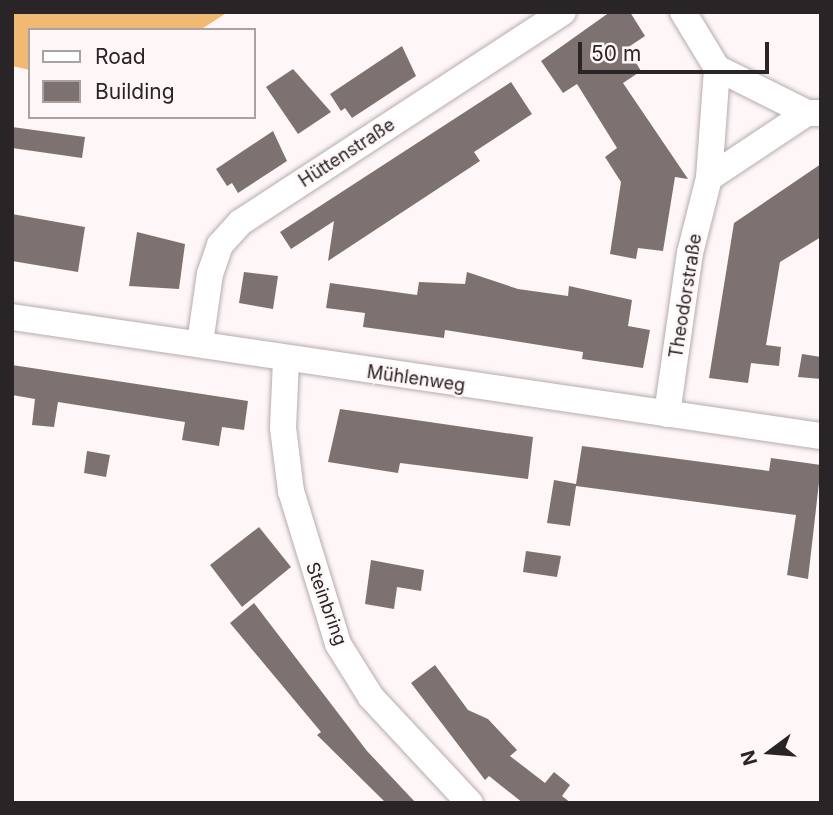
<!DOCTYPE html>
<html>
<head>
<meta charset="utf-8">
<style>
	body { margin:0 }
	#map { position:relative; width:833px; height:815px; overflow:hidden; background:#fef6f7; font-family:Inter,sans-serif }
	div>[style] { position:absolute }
	.green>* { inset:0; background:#f1b974 }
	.building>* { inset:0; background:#7d726f }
	.roads { filter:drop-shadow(0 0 2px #b7abad) drop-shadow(0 0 2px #b7abad) }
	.minor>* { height:26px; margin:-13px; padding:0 13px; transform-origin:13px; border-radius:13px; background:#fff }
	span { translate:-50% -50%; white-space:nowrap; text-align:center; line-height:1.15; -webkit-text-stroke:5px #fef6f7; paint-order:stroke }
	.street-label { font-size:18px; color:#292425 }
	.frame { position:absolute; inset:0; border:14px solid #292425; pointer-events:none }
	.legend { position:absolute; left:28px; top:28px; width:228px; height:91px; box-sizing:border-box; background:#fef6f7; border:2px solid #a9a2a3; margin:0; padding:9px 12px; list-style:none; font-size:21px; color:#292425 }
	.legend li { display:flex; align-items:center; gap:14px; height:35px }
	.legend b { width:35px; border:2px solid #a9a2a3 }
	.north { position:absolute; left:735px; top:717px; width:70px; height:70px; -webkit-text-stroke:5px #fef6f7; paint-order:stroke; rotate:254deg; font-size:19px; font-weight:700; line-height:28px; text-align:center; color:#292425 }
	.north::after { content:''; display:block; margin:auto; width:24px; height:32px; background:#292425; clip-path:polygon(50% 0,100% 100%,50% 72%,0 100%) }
	.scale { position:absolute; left:578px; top:42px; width:191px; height:32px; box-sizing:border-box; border:4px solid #292425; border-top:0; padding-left:9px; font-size:21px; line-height:24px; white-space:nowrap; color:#292425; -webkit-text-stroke:5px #fef6f7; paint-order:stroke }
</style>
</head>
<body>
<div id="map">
	<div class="green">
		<i style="clip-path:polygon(12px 12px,228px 12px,200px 30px,30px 30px,30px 70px,12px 66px)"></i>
	</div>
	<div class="building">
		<i style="clip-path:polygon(610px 12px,630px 12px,645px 36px,627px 48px,641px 71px,623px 83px,688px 179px,675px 177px,663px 251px,638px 248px,636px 259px,610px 254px,621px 182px,605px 157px,617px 148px,577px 84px,563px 93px,541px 61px)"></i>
		<i style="clip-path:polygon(402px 46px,416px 76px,352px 118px,345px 108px,341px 111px,330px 94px)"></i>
		<i style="clip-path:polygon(293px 69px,331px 112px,298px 134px,266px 87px)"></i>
		<i style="clip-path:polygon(511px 82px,532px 114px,474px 152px,480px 161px,328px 261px,334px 221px,291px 249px,280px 232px)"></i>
		<i style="clip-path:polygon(12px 127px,85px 137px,82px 158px,12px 148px)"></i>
		<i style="clip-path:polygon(273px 131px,287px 161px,238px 193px,232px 183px,227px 186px,216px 169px)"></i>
		<i style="clip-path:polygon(821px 164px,821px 237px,780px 262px,766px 345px,781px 347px,779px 366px,751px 363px,748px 383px,709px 378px,734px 223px)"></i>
		<i style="clip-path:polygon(12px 214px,85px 227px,78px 272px,12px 261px)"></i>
		<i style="clip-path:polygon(137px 232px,185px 244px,179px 289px,129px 286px)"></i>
		<i style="clip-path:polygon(244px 272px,278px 276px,273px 309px,239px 303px)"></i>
		<i style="clip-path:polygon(467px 272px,518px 289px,568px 296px,569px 286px,632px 300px,628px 326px,650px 330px,643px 368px,582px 359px,583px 352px,445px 330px,444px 338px,363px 327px,365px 313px,326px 308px,330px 283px,417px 295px,419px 282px,465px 284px)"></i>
		<i style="clip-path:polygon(802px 354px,821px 357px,821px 379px,798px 377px)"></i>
		<i style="clip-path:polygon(12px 365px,248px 401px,244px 430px,222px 427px,219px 446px,182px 440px,185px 422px,58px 402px,54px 427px,32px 425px,35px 399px,12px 395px)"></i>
		<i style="clip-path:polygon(340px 409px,533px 437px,528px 479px,400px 463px,398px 473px,328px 462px)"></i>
		<i style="clip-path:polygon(582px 446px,769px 471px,771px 458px,821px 465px,808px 579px,787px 575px,796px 515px,576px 486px,570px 526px,547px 523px,554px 480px,576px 484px)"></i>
		<i style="clip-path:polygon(87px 451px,110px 455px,106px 477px,84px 473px)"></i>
		<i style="clip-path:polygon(259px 527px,291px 567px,242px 607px,210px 565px)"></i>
		<i style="clip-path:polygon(526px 551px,561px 556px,557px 577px,523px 572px)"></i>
		<i style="clip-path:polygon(371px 560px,424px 570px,421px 591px,397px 587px,394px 609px,365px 604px)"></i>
		<i style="clip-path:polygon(254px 603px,367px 751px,416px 803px,386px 803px,317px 735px,321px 732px,230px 623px)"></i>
		<i style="clip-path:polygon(435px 665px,468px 710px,488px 719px,517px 750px,510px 756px,545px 783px,554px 772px,570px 785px,562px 796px,571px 803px,523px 803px,489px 776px,485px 780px,411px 683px)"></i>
	</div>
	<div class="roads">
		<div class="minor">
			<i style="left:683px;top:12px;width:66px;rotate:58.7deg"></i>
			<i style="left:717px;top:68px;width:101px;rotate:26.6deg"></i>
			<i style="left:709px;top:178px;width:110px;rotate:-85.8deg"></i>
			<i style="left:12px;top:317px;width:818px;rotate:8.37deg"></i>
			<i style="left:200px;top:343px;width:70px;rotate:-81.8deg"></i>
			<i style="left:210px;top:274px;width:31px;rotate:-71deg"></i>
			<i style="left:220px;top:245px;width:31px;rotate:-48deg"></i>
			<i style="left:241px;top:222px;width:384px;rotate:-33.1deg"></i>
			<i style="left:286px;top:361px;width:67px;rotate:92.6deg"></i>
			<i style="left:283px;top:428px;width:64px;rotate:82.8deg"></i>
			<i style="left:291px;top:491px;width:160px;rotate:72.9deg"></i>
			<i style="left:338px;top:644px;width:62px;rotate:58.1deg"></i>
			<i style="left:371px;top:697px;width:145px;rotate:47deg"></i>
			<i style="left:667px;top:414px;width:163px;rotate:-81.9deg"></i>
			<i style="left:690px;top:253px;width:77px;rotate:-75.8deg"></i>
			<i style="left:709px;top:178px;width:118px;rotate:-33.6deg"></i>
			<i style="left:807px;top:113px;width:14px"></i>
		</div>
	</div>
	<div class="street-label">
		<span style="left:347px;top:153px;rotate:-33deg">Hüttenstraße</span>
		<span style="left:686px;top:296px;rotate:-81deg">Theodorstraße</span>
		<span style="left:416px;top:379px;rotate:8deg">Mühlenweg</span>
		<span style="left:326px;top:604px;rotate:70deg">Steinbring</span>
	</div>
	<div class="frame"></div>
	<ul class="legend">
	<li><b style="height:9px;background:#fff"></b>Road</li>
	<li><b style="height:19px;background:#7d726f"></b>Building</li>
	</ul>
	<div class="north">N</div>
	<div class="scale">50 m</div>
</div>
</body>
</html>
